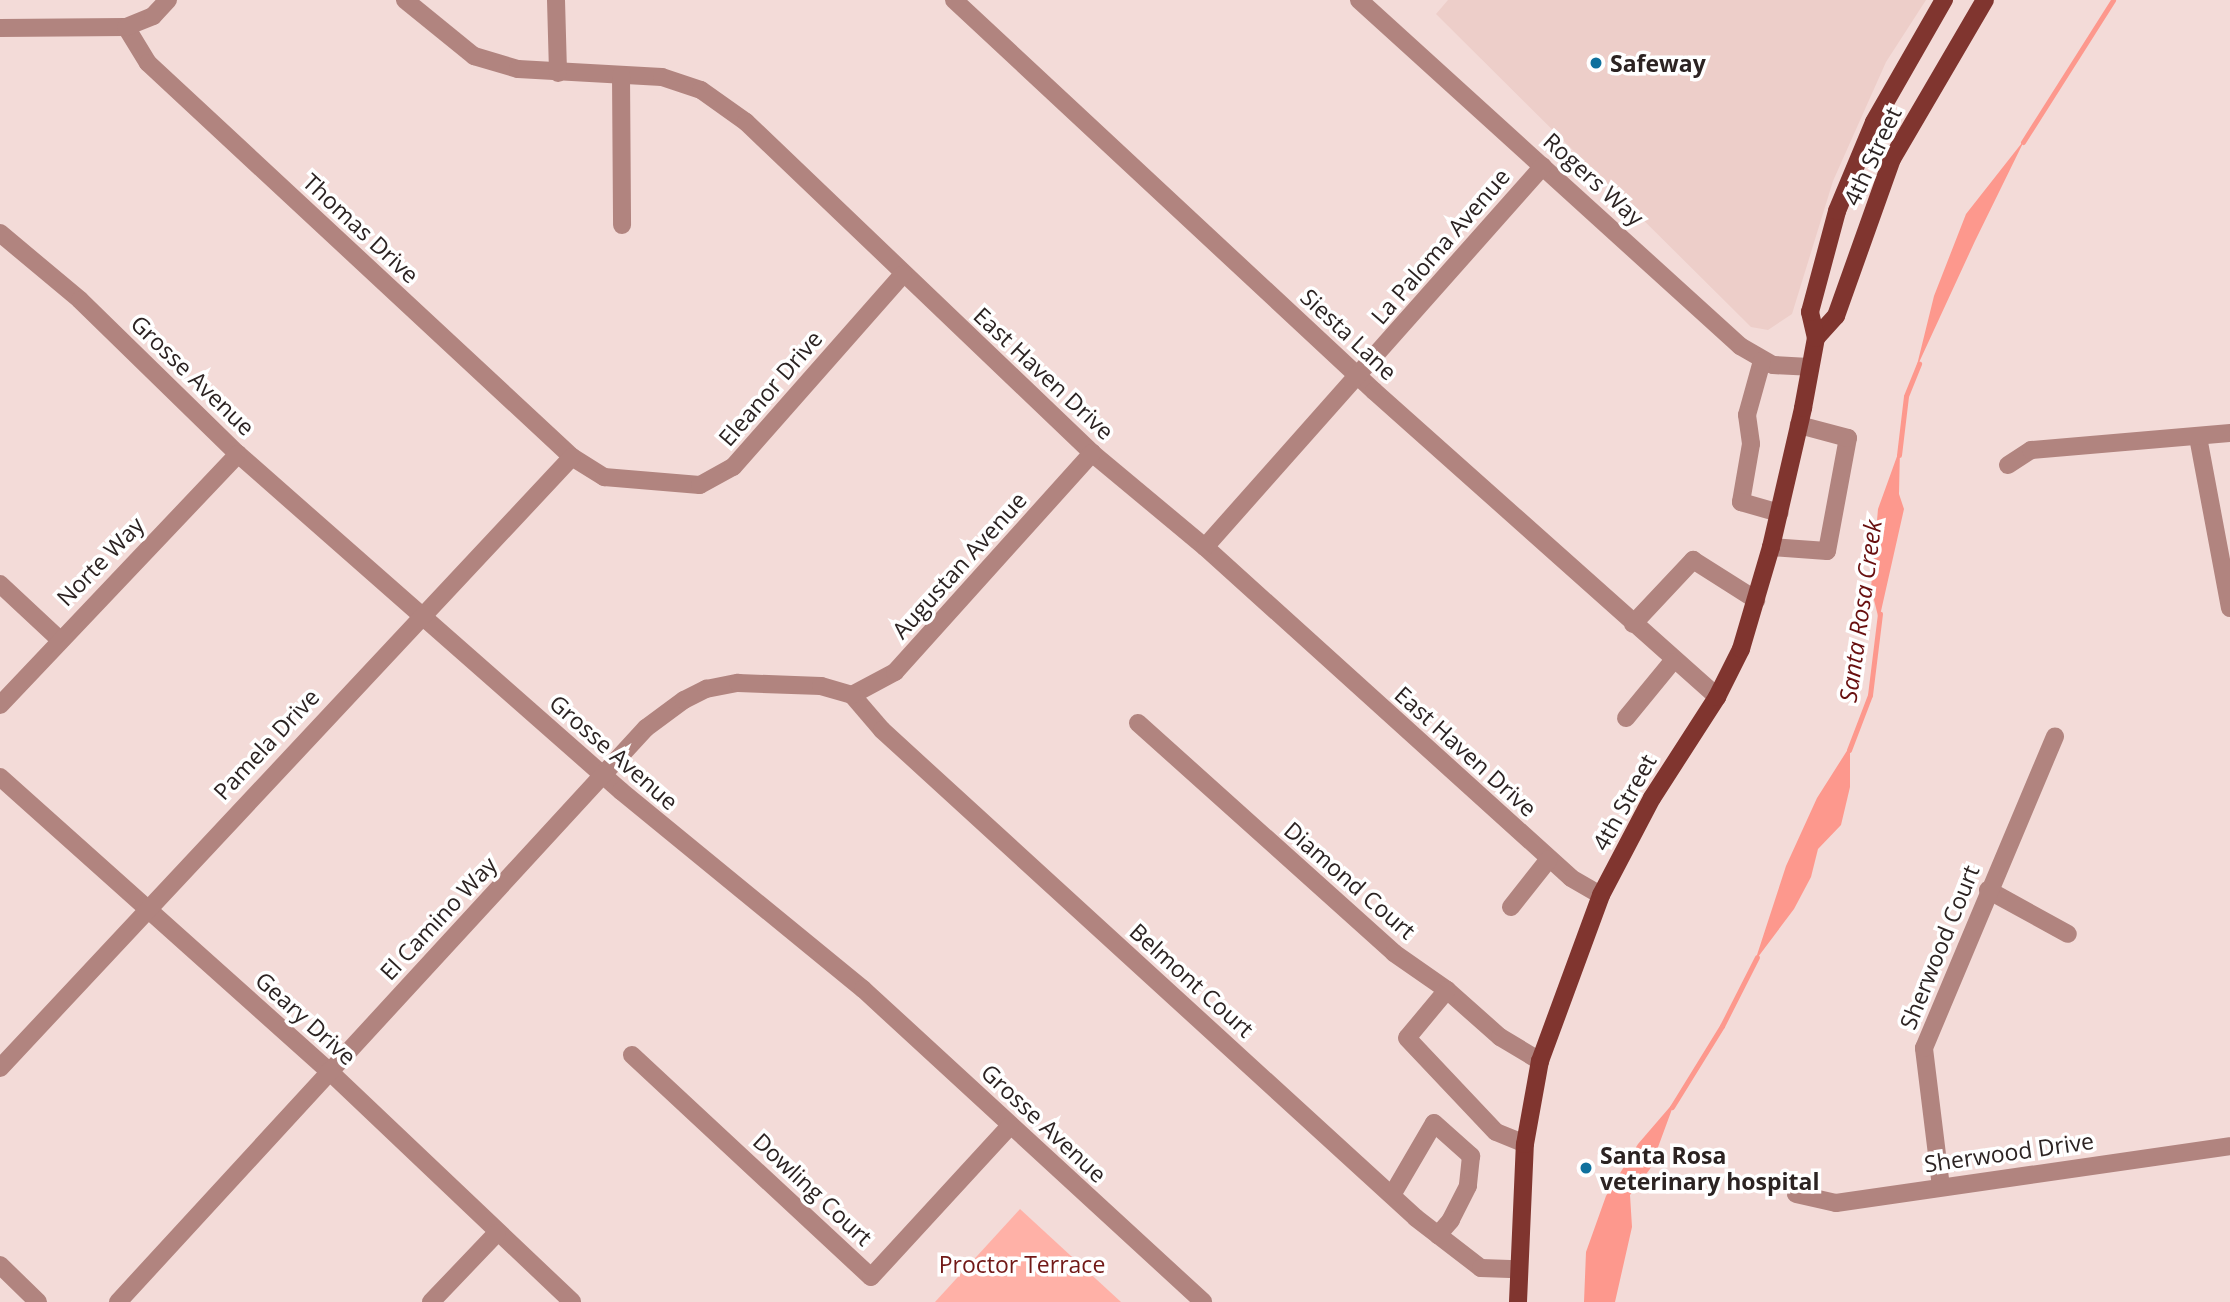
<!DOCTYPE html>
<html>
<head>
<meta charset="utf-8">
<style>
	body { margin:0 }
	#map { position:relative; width:2230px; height:1302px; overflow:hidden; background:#f3dbd8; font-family:"Open Sans",sans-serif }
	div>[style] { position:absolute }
	.built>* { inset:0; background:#edcec9 }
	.green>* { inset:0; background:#ffb1a7 }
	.water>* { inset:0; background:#fd988d }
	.stream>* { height:5px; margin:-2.5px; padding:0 2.5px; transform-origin:2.5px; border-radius:2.5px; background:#fd988d }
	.minor>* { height:18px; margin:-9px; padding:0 9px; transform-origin:9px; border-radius:9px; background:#b1847f }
	.major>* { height:18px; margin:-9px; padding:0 9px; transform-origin:9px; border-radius:9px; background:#80352f }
	.dots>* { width:19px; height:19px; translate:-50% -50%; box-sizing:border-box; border:4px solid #fff; border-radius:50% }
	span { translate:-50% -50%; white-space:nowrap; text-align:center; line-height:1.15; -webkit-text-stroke:7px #fff; paint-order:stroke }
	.poi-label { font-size:23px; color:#2c2322; font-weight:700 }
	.left { translate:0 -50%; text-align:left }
	.street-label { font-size:23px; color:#2c2322 }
	.park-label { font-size:23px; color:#721917 }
	.water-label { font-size:24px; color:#680f0f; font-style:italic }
</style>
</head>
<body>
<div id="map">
	<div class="built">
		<i style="clip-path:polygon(1448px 0,1926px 0,1886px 62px,1833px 181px,1792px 314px,1768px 330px,1751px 327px,1436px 14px)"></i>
	</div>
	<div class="green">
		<i style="clip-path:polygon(1020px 1209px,1121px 1302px,935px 1302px)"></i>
	</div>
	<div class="water">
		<i style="clip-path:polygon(2025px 139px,1975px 241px,1916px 369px,1934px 296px,1966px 214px)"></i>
		<i style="clip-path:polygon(1900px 448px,1899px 494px,1904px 509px,1879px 620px,1871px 588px,1878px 509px)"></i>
		<i style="clip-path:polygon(1850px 746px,1850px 787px,1841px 825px,1818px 849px,1811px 877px,1794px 909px,1755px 961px,1786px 866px,1817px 798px)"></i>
		<i style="clip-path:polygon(1675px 1101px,1650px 1169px,1630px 1195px,1632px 1227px,1615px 1302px,1584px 1302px,1586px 1252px,1606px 1196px,1638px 1144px)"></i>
	</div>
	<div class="stream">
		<i style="left:2023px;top:142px;width:168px;rotate:-57.6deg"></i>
		<i style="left:1899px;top:455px;width:59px;rotate:-83.2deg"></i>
		<i style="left:1906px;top:396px;width:35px;rotate:-68deg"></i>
		<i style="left:1849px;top:750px;width:59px;rotate:-69.1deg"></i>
		<i style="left:1870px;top:695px;width:82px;rotate:-83deg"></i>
		<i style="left:1672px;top:1107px;width:95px;rotate:-58.3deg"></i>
		<i style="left:1722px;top:1026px;width:77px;rotate:-63.1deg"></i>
	</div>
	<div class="minor">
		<i style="left:405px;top:0;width:89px;rotate:39.1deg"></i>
		<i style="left:474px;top:56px;width:46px;rotate:16.5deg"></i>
		<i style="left:518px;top:69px;width:144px;rotate:3.2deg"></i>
		<i style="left:662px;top:77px;width:41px;rotate:18.4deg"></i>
		<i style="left:701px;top:90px;width:55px;rotate:35.4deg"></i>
		<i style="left:746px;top:122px;width:479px;rotate:43.7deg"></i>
		<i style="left:1092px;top:453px;width:147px;rotate:39.8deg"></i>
		<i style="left:1205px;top:547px;width:493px;rotate:42.1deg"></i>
		<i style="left:1571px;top:878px;width:34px;rotate:30deg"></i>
		<i style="left:556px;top:0;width:73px;rotate:88.4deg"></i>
		<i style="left:954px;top:0;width:574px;rotate:42.95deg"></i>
		<i style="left:1374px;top:391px;width:460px;rotate:41.7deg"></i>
		<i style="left:1359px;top:0;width:515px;rotate:42.24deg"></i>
		<i style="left:1740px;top:346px;width:38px;rotate:30deg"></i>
		<i style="left:1773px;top:365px;width:36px;rotate:3deg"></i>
		<i style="left:126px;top:27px;width:42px;rotate:58.6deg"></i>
		<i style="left:148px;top:63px;width:579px;rotate:42.9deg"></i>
		<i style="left:572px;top:457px;width:38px;rotate:32deg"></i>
		<i style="left:604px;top:477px;width:96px;rotate:4.8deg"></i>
		<i style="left:700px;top:485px;width:38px;rotate:-29deg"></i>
		<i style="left:733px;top:467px;width:257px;rotate:-48.6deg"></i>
		<i style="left:0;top:28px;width:126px;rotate:-0.5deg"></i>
		<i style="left:126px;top:27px;width:29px;rotate:-22deg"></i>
		<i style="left:153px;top:16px;width:22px;rotate:-47deg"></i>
		<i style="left:621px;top:75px;width:150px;rotate:89.6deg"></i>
		<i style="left:0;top:233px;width:104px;rotate:39.9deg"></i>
		<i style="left:80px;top:300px;width:221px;rotate:44.3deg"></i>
		<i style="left:238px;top:454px;width:510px;rotate:41.34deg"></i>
		<i style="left:621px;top:791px;width:313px;rotate:39.3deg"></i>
		<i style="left:863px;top:989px;width:462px;rotate:42.6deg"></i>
		<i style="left:1762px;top:361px;width:56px;rotate:105.5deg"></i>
		<i style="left:1747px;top:415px;width:29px;rotate:82deg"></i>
		<i style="left:1751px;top:444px;width:59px;rotate:99.8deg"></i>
		<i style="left:1741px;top:502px;width:40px;rotate:16deg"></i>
		<i style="left:2198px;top:437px;width:174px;rotate:79.4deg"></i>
		<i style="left:2008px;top:465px;width:27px;rotate:-33deg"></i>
		<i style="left:2031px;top:450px;width:200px;rotate:-4.9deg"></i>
		<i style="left:1205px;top:547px;width:509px;rotate:-48.42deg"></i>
		<i style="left:1771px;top:547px;width:56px;rotate:4.1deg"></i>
		<i style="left:1827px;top:551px;width:115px;rotate:-79.5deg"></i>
		<i style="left:1848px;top:438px;width:51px;rotate:-165.1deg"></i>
		<i style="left:0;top:584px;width:81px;rotate:43deg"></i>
		<i style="left:1633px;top:624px;width:88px;rotate:-46.8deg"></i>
		<i style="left:1693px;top:560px;width:75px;rotate:32.4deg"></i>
		<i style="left:852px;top:695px;width:46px;rotate:49.4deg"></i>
		<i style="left:882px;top:730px;width:723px;rotate:42.42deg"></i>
		<i style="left:1416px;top:1218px;width:82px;rotate:37.6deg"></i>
		<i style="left:1481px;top:1268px;width:36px;rotate:2deg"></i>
		<i style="left:852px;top:695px;width:49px;rotate:-28.1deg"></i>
		<i style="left:895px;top:672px;width:295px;rotate:-48deg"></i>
		<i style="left:0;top:705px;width:346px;rotate:-46.5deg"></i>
		<i style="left:1626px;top:718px;width:72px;rotate:-50.6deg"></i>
		<i style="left:1138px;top:723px;width:344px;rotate:41.9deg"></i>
		<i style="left:1394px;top:953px;width:65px;rotate:34.9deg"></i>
		<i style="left:1447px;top:990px;width:71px;rotate:41.6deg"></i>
		<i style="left:1500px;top:1037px;width:47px;rotate:31deg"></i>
		<i style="left:0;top:777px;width:441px;rotate:41.8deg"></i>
		<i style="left:329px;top:1071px;width:335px;rotate:43.5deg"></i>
		<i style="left:1988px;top:890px;width:91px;rotate:28.8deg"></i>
		<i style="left:1511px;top:907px;width:61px;rotate:-51.6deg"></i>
		<i style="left:1447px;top:990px;width:62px;rotate:129.8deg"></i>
		<i style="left:1407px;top:1038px;width:129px;rotate:46.6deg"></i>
		<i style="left:1496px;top:1132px;width:31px;rotate:22deg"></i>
		<i style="left:632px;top:1055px;width:326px;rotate:42.9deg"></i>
		<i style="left:871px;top:1277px;width:205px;rotate:-47.4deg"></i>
		<i style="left:0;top:1068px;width:837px;rotate:-46.89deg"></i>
		<i style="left:1941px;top:1187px;width:140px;rotate:-97deg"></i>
		<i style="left:1924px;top:1048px;width:338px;rotate:-67.2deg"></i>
		<i style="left:1796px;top:1194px;width:41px;rotate:12.7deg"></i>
		<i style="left:1836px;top:1203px;width:398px;rotate:-8.2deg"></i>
		<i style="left:1392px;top:1195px;width:83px;rotate:-59.7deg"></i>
		<i style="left:1434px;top:1123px;width:50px;rotate:41.7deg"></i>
		<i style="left:1471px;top:1156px;width:30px;rotate:96deg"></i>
		<i style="left:1468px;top:1186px;width:38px;rotate:117deg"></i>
		<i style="left:1451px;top:1220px;width:20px;rotate:131deg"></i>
		<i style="left:0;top:1265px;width:53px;rotate:44.2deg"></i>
		<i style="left:118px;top:1302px;width:780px;rotate:-47.39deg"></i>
		<i style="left:646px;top:728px;width:47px;rotate:-36.4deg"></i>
		<i style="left:684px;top:700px;width:25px;rotate:-27deg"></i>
		<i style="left:706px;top:689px;width:33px;rotate:-11deg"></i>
		<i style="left:738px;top:683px;width:83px;rotate:2.1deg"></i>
		<i style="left:821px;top:686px;width:32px;rotate:16deg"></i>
		<i style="left:431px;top:1302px;width:95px;rotate:-46.3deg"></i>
	</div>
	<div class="major">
		<i style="left:1816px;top:338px;width:30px;rotate:-48deg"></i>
		<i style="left:1836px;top:316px;width:167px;rotate:-70.4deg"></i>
		<i style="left:1892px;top:159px;width:184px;rotate:-59.7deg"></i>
		<i style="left:1518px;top:1302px;width:158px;rotate:-87.5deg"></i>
		<i style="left:1525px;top:1144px;width:84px;rotate:-79.8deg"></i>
		<i style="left:1540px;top:1061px;width:177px;rotate:-69.8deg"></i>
		<i style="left:1601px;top:895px;width:110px;rotate:-62.3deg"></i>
		<i style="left:1652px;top:798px;width:120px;rotate:-57.2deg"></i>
		<i style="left:1717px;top:697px;width:54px;rotate:-63.4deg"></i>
		<i style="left:1741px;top:649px;width:106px;rotate:-73.6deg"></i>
		<i style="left:1771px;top:547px;width:143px;rotate:-77deg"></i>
		<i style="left:1803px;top:408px;width:71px;rotate:-79.5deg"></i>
		<i style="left:1816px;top:338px;width:27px;rotate:-103deg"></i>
		<i style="left:1810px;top:312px;width:105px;rotate:-75deg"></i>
		<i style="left:1837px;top:211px;width:96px;rotate:-67.4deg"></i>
		<i style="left:1874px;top:122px;width:141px;rotate:-60.2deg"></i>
	</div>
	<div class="dots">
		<i style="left:1596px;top:63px;background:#0f709d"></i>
		<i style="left:1586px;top:1168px;background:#0f709d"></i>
	</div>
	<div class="poi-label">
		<span class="left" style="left:1610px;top:63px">Safeway</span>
		<span class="left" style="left:1600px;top:1168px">Santa Rosa<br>veterinary hospital</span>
	</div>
	<div class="street-label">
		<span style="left:1872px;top:156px;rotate:-65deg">4th Street</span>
		<span style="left:1594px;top:179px;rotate:42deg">Rogers Way</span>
		<span style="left:361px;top:228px;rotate:43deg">Thomas Drive</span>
		<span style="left:1440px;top:246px;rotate:-49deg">La Paloma Avenue</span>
		<span style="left:1349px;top:334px;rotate:43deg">Siesta Lane</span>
		<span style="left:1044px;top:373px;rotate:43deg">East Haven Drive</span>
		<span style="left:193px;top:375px;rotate:44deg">Grosse Avenue</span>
		<span style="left:770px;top:388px;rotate:-49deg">Eleanor Drive</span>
		<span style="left:100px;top:561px;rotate:-46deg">Norte Way</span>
		<span style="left:959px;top:565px;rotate:-48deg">Augustan Avenue</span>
		<span style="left:266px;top:744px;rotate:-47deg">Pamela Drive</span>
		<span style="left:1466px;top:751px;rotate:42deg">East Haven Drive</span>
		<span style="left:614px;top:752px;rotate:41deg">Grosse Avenue</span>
		<span style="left:1624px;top:802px;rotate:-61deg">4th Street</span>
		<span style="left:1350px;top:880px;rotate:41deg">Diamond Court</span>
		<span style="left:438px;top:918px;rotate:-47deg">El Camino Way</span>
		<span style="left:1939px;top:947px;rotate:-68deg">Sherwood Court</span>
		<span style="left:1192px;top:980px;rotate:42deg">Belmont Court</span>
		<span style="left:306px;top:1018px;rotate:42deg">Geary Drive</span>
		<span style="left:1044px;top:1123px;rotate:43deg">Grosse Avenue</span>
		<span style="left:2009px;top:1152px;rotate:-8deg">Sherwood Drive</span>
		<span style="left:813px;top:1189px;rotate:43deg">Dowling Court</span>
	</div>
	<div class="park-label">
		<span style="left:1022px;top:1264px">Proctor Terrace</span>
	</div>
	<div class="water-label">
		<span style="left:1860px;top:611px;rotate:-82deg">Santa Rosa Creek</span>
	</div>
</div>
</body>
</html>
